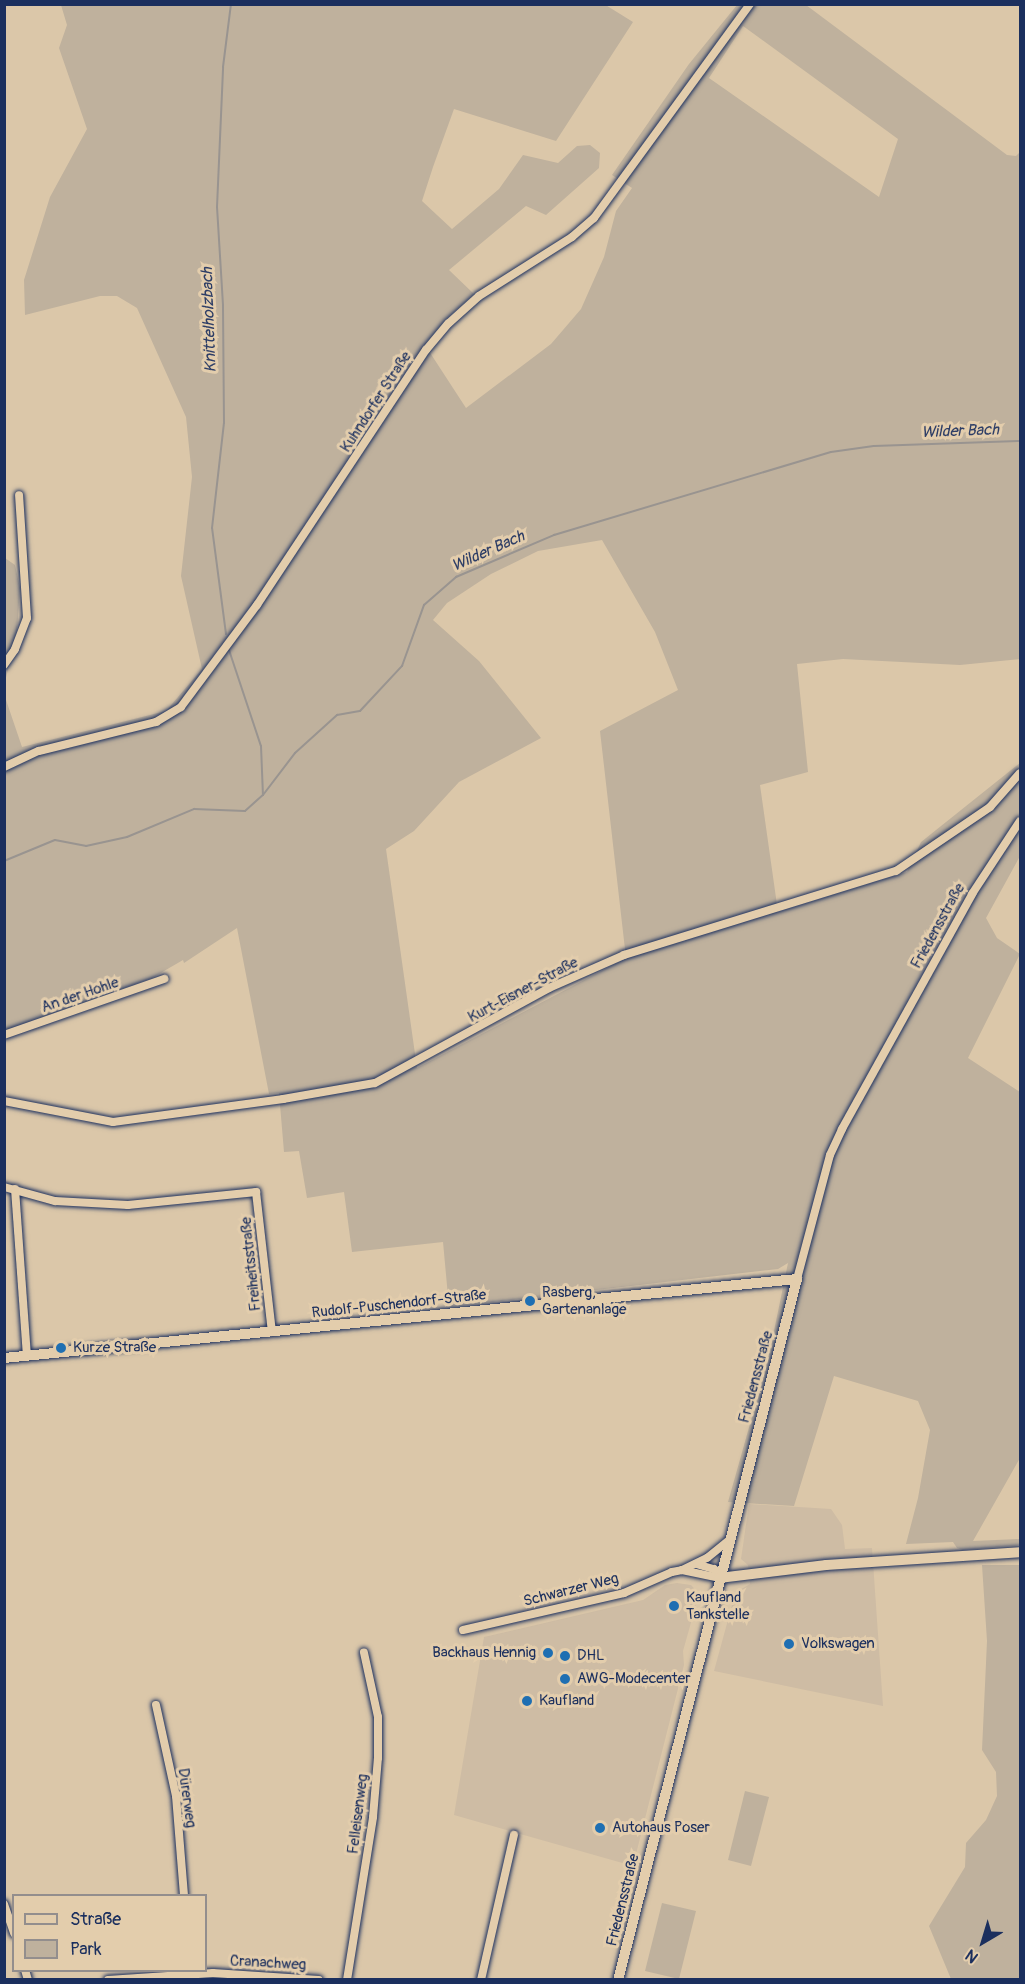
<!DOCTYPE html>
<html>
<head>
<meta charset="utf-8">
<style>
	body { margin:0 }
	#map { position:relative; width:1025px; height:1984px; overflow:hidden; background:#dbc7a9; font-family:Pangolin,sans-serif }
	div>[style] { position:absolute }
	.built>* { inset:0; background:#cebca4 }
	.green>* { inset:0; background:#bfb19d }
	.stream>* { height:2px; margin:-1px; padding:0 1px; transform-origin:1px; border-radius:1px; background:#999490 }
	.roads { filter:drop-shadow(0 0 2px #1b2f5e) drop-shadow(0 0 2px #1b2f5e) }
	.minor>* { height:8px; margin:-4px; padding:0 4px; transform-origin:4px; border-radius:4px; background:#e3cdac }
	.tertiary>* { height:10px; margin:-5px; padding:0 5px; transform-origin:5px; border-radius:5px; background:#e3cdac }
	.dots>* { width:16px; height:16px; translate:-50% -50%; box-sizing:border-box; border:3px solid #e3cdac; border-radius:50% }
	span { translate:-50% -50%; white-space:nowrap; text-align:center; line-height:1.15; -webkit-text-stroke:6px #e3cdac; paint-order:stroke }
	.street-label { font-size:15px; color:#1b2f5e }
	.poi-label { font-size:15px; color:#1b2f5e }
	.left { translate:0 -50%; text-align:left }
	.right { translate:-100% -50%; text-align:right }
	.water-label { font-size:16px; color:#2e3e66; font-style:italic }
	.frame { position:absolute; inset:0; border:6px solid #1b2f5e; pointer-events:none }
	.legend { position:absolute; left:12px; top:1894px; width:195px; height:78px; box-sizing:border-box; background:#e3cdac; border:2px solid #938e8d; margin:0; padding:8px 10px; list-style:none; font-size:18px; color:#1b2f5e }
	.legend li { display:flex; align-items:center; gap:12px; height:30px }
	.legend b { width:30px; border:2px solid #938e8d }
	.north { position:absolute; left:953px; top:1912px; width:60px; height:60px; -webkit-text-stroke:4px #e3cdac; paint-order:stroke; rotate:218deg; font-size:16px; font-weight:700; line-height:24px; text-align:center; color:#1b2f5e }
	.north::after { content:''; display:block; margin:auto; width:21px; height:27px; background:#1b2f5e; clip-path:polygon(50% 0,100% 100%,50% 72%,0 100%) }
</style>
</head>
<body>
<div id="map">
	<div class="built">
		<i style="clip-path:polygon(749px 1504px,831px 1509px,842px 1525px,845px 1549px,872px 1548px,883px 1706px,714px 1671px,734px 1598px,738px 1591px,750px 1584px,748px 1565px,741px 1559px)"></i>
		<i style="clip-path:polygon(677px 1583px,691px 1585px,699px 1594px,683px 1651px,684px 1665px,633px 1866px,454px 1815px,484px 1637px,643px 1600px,665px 1585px)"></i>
	</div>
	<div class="green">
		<i style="clip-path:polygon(evenodd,604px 4px,633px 22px,556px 141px,454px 109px,433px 167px,422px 201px,452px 229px,499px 189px,523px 155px,558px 163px,577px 146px,590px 145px,600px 153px,599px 168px,546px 215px,526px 206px,449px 270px,474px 294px,446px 319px,425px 345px,466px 408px,551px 344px,581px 309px,604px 257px,616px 211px,632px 188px,612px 175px,689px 64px,737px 5px,806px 5px,1007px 155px,1016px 156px,1020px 152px,1020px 659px,960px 665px,843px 659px,797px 664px,808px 772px,760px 785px,778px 912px,907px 872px,921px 842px,1020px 763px,1020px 856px,986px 918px,997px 938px,1020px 954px,968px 1058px,1020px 1092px,1020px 1458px,973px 1541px,1020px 1539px,1020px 1545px,963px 1550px,957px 1548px,953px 1542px,906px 1544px,918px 1498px,930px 1430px,918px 1401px,834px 1376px,794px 1506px,728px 1502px,768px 1360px,788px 1263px,778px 1269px,449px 1307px,443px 1242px,352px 1252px,344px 1192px,307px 1198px,299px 1151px,284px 1152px,279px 1093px,269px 1094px,237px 928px,184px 963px,183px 960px,152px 978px,5px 1031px,4px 694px,22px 747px,166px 711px,202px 669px,181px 576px,192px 477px,186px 417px,137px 308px,117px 296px,100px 296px,25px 315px,24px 280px,50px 197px,87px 129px,59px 48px,67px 25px,61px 5px,604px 4px,743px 26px,898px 139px,879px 197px,709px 78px,743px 26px,604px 4px,602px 540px,655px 632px,678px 690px,600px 731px,626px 958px,417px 1068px,386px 849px,414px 831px,459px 782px,541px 738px,479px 661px,433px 620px,447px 603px,491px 574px,538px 551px,602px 540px)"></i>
		<i style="clip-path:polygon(5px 558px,15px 565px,20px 588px,17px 631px,5px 682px)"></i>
		<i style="clip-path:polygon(982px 1565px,1020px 1565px,1020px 1979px,951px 1979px,929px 1926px,965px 1867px,966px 1843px,986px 1820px,997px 1796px,996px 1772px,982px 1750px,987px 1641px)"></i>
		<i style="clip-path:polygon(745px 1791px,769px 1797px,751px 1866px,728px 1860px)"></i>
		<i style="clip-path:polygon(662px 1903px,696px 1911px,679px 1979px,645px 1971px)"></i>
	</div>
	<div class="stream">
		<i style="left:226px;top:634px;width:107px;rotate:-97.5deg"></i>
		<i style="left:212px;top:528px;width:106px;rotate:-83.5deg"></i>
		<i style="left:224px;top:423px;width:118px;rotate:-90.5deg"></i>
		<i style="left:223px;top:305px;width:98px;rotate:-93.5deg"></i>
		<i style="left:217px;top:207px;width:140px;rotate:-87.5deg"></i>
		<i style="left:223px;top:67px;width:64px;rotate:-82.8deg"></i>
		<i style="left:229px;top:650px;width:101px;rotate:71.6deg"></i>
		<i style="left:261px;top:746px;width:49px;rotate:87.7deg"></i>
		<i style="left:4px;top:861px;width:55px;rotate:-22.4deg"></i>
		<i style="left:55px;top:840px;width:32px;rotate:11deg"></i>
		<i style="left:86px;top:846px;width:42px;rotate:-12.4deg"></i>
		<i style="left:127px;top:837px;width:73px;rotate:-22.7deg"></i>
		<i style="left:194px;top:809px;width:51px;rotate:2.2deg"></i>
		<i style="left:245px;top:811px;width:24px;rotate:-42deg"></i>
		<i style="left:263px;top:795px;width:53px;rotate:-52.7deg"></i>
		<i style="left:295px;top:753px;width:57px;rotate:-42.1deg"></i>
		<i style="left:337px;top:715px;width:23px;rotate:-10deg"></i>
		<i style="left:360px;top:711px;width:62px;rotate:-47deg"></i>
		<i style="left:402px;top:666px;width:65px;rotate:-70.2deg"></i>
		<i style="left:424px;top:605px;width:43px;rotate:-41.2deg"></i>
		<i style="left:456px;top:577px;width:107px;rotate:-23.2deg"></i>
		<i style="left:554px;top:535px;width:289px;rotate:-16.7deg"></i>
		<i style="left:831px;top:452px;width:43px;rotate:-7.9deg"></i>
		<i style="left:874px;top:446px;width:146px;rotate:-2deg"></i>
	</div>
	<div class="roads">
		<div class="minor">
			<i style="left:4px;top:665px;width:19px;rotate:-55deg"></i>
			<i style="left:15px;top:649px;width:33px;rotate:-69deg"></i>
			<i style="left:27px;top:618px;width:123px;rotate:-93.7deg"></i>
			<i style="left:4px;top:767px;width:38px;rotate:-25deg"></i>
			<i style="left:39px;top:751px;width:121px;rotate:-13.9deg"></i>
			<i style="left:156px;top:722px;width:29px;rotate:-31deg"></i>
			<i style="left:181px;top:707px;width:127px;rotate:-53.3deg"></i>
			<i style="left:257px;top:605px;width:306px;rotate:-56.5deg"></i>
			<i style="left:426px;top:350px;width:35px;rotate:-50deg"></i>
			<i style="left:449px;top:323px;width:40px;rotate:-42deg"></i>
			<i style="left:479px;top:296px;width:110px;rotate:-32.4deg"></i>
			<i style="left:572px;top:237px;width:29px;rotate:-41deg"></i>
			<i style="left:594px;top:218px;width:265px;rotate:-53.9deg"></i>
			<i style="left:4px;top:1035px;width:170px;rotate:-19.3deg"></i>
			<i style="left:4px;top:1101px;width:111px;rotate:10.9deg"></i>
			<i style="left:113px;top:1122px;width:172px;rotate:-7.7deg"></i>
			<i style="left:283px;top:1099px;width:93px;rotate:-9.9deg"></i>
			<i style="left:375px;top:1083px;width:198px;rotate:-28.6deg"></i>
			<i style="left:549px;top:988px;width:82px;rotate:-23.7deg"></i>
			<i style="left:624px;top:955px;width:285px;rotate:-17.2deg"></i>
			<i style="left:896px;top:871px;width:114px;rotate:-34.2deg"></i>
			<i style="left:990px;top:807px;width:45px;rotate:-48.6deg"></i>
			<i style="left:4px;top:1187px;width:53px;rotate:15.4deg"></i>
			<i style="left:55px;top:1201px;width:73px;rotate:3.1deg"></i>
			<i style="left:128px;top:1205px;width:129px;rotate:-5.8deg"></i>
			<i style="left:256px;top:1192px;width:141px;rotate:83.5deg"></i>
			<i style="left:15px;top:1189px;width:167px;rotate:85.9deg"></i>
			<i style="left:797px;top:1279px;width:128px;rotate:-75.1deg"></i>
			<i style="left:830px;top:1155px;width:29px;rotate:-65deg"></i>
			<i style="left:842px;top:1129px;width:269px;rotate:-61deg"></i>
			<i style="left:972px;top:894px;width:87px;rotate:-56.7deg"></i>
			<i style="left:696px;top:1564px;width:19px;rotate:16deg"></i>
			<i style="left:714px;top:1569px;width:10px;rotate:61deg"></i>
			<i style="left:682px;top:1570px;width:28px;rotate:-26deg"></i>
			<i style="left:707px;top:1558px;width:27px;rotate:-39deg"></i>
			<i style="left:463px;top:1630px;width:165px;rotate:-12.9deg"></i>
			<i style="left:624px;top:1593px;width:52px;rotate:-23.6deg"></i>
			<i style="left:672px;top:1572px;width:10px;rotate:-11deg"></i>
			<i style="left:682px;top:1570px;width:38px;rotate:12deg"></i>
			<i style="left:156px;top:1705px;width:93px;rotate:77.6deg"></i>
			<i style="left:176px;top:1796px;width:100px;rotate:85.4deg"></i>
			<i style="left:4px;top:1904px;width:31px;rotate:71deg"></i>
			<i style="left:25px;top:1970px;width:10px;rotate:73deg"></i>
			<i style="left:108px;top:1980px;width:105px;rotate:-3.8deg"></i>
			<i style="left:213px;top:1973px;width:106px;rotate:3.8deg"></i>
			<i style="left:347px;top:1980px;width:165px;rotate:-80.9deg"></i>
			<i style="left:373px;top:1817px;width:59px;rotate:-85.2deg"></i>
			<i style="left:378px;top:1758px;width:41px;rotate:-90deg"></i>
			<i style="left:378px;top:1717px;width:66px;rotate:-102.3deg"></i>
			<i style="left:481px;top:1980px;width:149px;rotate:-77.2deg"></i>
		</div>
		<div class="tertiary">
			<i style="left:4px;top:1358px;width:797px;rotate:-5.69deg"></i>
			<i style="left:797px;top:1279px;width:723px;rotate:104.32deg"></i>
			<i style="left:719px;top:1578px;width:108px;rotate:-6.9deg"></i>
			<i style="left:826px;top:1565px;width:194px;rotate:-3.8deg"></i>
		</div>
	</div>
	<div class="dots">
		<i style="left:530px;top:1301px;background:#1f6fb2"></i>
		<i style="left:61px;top:1348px;background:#1f6fb2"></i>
		<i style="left:674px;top:1606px;background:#1f6fb2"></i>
		<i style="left:789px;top:1644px;background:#1f6fb2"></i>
		<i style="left:548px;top:1653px;background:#1f6fb2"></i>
		<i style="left:565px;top:1656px;background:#1f6fb2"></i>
		<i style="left:565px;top:1679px;background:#1f6fb2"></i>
		<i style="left:527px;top:1701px;background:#1f6fb2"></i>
		<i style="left:600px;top:1828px;background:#1f6fb2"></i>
	</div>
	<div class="street-label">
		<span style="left:376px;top:402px;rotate:-57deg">Kuhndorfer Straße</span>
		<span style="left:938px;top:926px;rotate:-61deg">Friedensstraße</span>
		<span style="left:523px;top:990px;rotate:-28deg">Kurt-Eisner-Straße</span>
		<span style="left:80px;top:995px;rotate:-19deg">An der Hohle</span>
		<span style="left:251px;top:1264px;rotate:-96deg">Freiheitsstraße</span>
		<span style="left:399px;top:1304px;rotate:-6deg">Rudolf-Puschendorf-Straße</span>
		<span style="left:756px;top:1377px;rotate:-75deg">Friedensstraße</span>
		<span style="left:571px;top:1590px;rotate:-14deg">Schwarzer Weg</span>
		<span style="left:187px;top:1798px;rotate:82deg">Dürerweg</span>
		<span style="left:358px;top:1814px;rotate:-83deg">Felleisenweg</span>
		<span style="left:623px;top:1900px;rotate:-76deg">Friedensstraße</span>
		<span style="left:268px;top:1963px;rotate:3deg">Cranachweg</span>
	</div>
	<div class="poi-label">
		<span class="left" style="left:542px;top:1301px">Rasberg,<br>Gartenanlage</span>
		<span class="left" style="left:73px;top:1348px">Kurze Straße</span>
		<span class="left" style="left:686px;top:1606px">Kaufland<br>Tankstelle</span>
		<span class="left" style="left:801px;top:1644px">Volkswagen</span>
		<span class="right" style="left:536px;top:1653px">Backhaus Hennig</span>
		<span class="left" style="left:577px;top:1656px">DHL</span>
		<span class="left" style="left:577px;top:1679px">AWG-Modecenter</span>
		<span class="left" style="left:539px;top:1701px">Kaufland</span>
		<span class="left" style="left:612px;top:1828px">Autohaus Poser</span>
	</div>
	<div class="water-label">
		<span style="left:209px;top:320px;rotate:-92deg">Knittelholzbach</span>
		<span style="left:960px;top:431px;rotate:-2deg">Wilder Bach</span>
		<span style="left:488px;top:551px;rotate:-24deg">Wilder Bach</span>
	</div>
	<div class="frame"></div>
	<ul class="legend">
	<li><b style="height:8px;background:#e3cdac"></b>Straße</li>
	<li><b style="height:16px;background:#bfb19d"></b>Park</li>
	</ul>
	<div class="north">N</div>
</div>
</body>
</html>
